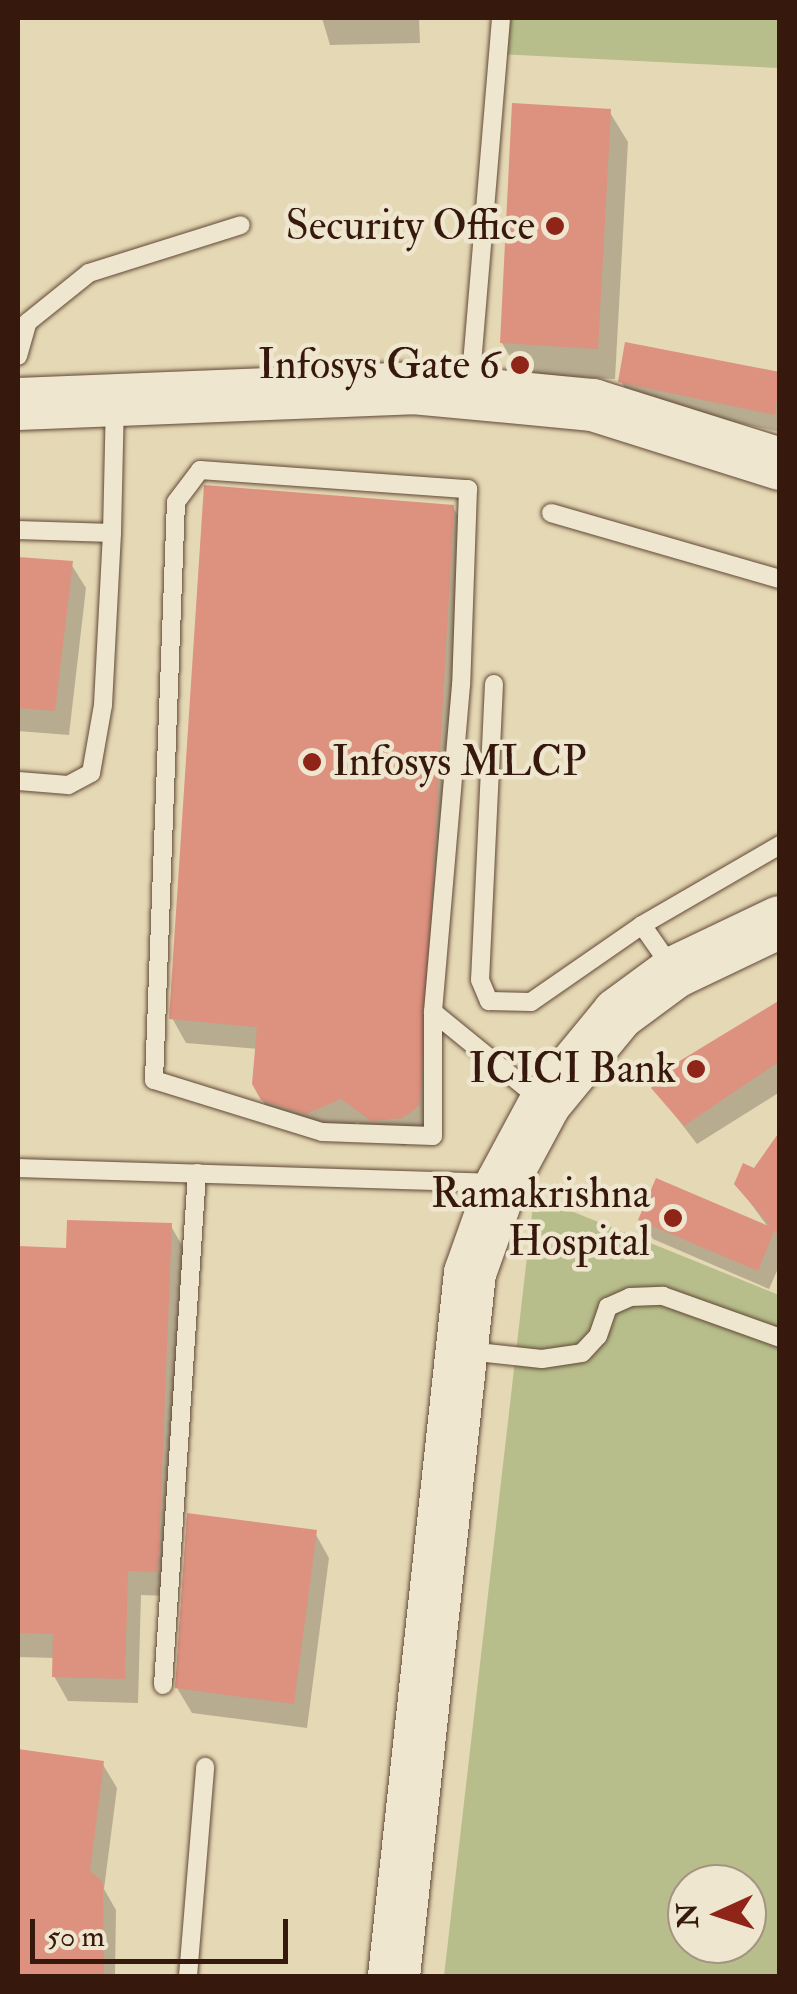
<!DOCTYPE html>
<html>
<head>
<meta charset="utf-8">
<style>
	body { margin:0 }
	#map { position:relative; width:797px; height:1994px; overflow:hidden; background:#e5d8b4; font-family:"IM FELL Double Pica",serif }
	div>[style] { position:absolute }
	.green>* { inset:0; background:#b7be8b }
	.shadow>* { inset:0; background:#0003 }
	.building>* { inset:0; background:#dd917f }
	.roads { filter:drop-shadow(0 0 2px #624837) drop-shadow(0 0 2px #624837) }
	.lane>* { height:18px; margin:-9px; padding:0 9px; transform-origin:9px; border-radius:9px; background:#eee6ce }
	.secondary>* { height:52px; margin:-26px; padding:0 26px; transform-origin:26px; border-radius:26px; background:#eee6ce }
	.dots>* { width:28px; height:28px; translate:-50% -50%; box-sizing:border-box; border:5px solid #eee6ce; border-radius:50% }
	span { translate:-50% -50%; white-space:nowrap; text-align:center; line-height:1.15; -webkit-text-stroke:9px #eee6ce; paint-order:stroke }
	.poi-label { font-size:42px; color:#37180d }
	.right { translate:-100% -50%; text-align:right }
	.left { translate:0 -50%; text-align:left }
	.frame { position:absolute; inset:0; border:20px solid #37180d; pointer-events:none }
	.north { position:absolute; left:667px; top:1864px; width:100px; height:100px; box-sizing:border-box; background:#eee6ce; border:2px solid #a59481; border-radius:50%; rotate:267deg; font-size:28px; font-weight:700; line-height:40px; text-align:center; color:#37180d }
	.north::after { content:''; display:block; margin:auto; width:35px; height:45px; background:#8f2418; clip-path:polygon(50% 0,100% 100%,50% 72%,0 100%) }
	.scale { position:absolute; left:30px; top:1919px; width:258px; height:45px; box-sizing:border-box; border:5px solid #37180d; border-top:0; padding-left:12px; font-size:30px; line-height:35px; white-space:nowrap; color:#37180d; -webkit-text-stroke:8px #eee6ce; paint-order:stroke }
</style>
</head>
<body>
<div id="map">
	<div class="green">
		<i style="clip-path:polygon(505px 18px,779px 18px,779px 68px,500px 54px)"></i>
		<i style="clip-path:polygon(evenodd,534px 1196px,779px 1295px,779px 1976px,444px 1976px,534px 1196px,687px 1884px,747px 1884px,747px 1944px,687px 1944px,687px 1884px)"></i>
	</div>
	<div class="shadow">
		<i style="clip-path:polygon(322px 18px,419px 18px,420px 43px,330px 45px)"></i>
		<i style="clip-path:polygon(609px 111px,628px 142px,615px 379px,520px 374px,502px 343px)"></i>
		<i style="clip-path:polygon(627px 345px,780px 376px,780px 432px,631px 399px,621px 381px)"></i>
		<i style="clip-path:polygon(453px 507px,467px 532px,433px 1130px,404px 1146px,373px 1139px,358px 1122px,321px 1138px,275px 1122px,260px 1096px,258px 1049px,186px 1043px,172px 1018px)"></i>
		<i style="clip-path:polygon(18px 559px,71px 564px,86px 588px,69px 735px,18px 731px)"></i>
		<i style="clip-path:polygon(780px 1003px,780px 1092px,697px 1144px,654px 1088px)"></i>
		<i style="clip-path:polygon(780px 1146px,780px 1264px,769px 1289px,653px 1239px,641px 1219px,770px 1230px,737px 1184px)"></i>
		<i style="clip-path:polygon(171px 1226px,185px 1251px,171px 1596px,141px 1595px,138px 1703px,68px 1701px,54px 1676px,55px 1658px,18px 1657px,18px 1249px,68px 1250px)"></i>
		<i style="clip-path:polygon(315px 1533px,329px 1558px,307px 1728px,192px 1713px,177px 1688px)"></i>
		<i style="clip-path:polygon(18px 1752px,102px 1763px,117px 1788px,104px 1889px,116px 1910px,115px 1976px,18px 1976px)"></i>
	</div>
	<div class="building">
		<i style="clip-path:polygon(512px 103px,611px 109px,598px 349px,500px 343px)"></i>
		<i style="clip-path:polygon(625px 342px,780px 372px,775px 415px,618px 382px)"></i>
		<i style="clip-path:polygon(204px 485px,454px 505px,420px 1105px,403px 1118px,371px 1121px,341px 1099px,306px 1114px,261px 1100px,252px 1084px,257px 1027px,169px 1019px)"></i>
		<i style="clip-path:polygon(18px 557px,73px 561px,55px 711px,18px 708px)"></i>
		<i style="clip-path:polygon(780px 1000px,780px 1061px,684px 1126px,651px 1088px,673px 1065px)"></i>
		<i style="clip-path:polygon(780px 1131px,780px 1237px,774px 1231px,758px 1271px,638px 1220px,656px 1178px,771px 1227px,734px 1184px,743px 1163px,754px 1168px)"></i>
		<i style="clip-path:polygon(67px 1220px,172px 1223px,158px 1572px,128px 1571px,125px 1679px,52px 1677px,53px 1634px,18px 1633px,18px 1246px,66px 1248px)"></i>
		<i style="clip-path:polygon(187px 1513px,317px 1530px,294px 1704px,175px 1688px)"></i>
		<i style="clip-path:polygon(18px 1749px,104px 1761px,90px 1871px,103px 1882px,104px 1976px,18px 1976px)"></i>
	</div>
	<div class="roads">
		<div class="lane">
			<i style="left:18px;top:356px;width:35px;rotate:-74deg"></i>
			<i style="left:28px;top:322px;width:78px;rotate:-38.8deg"></i>
			<i style="left:89px;top:273px;width:159px;rotate:-17.5deg"></i>
			<i style="left:470px;top:388px;width:371px;rotate:-85.2deg"></i>
			<i style="left:551px;top:513px;width:238px;rotate:16.1deg"></i>
			<i style="left:18px;top:530px;width:94px;rotate:1.8deg"></i>
			<i style="left:112px;top:533px;width:172px;rotate:93deg"></i>
			<i style="left:103px;top:705px;width:69px;rotate:100deg"></i>
			<i style="left:91px;top:773px;width:26px;rotate:152deg"></i>
			<i style="left:68px;top:785px;width:50px;rotate:-175.4deg"></i>
			<i style="left:112px;top:533px;width:130px;rotate:-88.7deg"></i>
			<i style="left:494px;top:684px;width:296px;rotate:92.7deg"></i>
			<i style="left:480px;top:980px;width:23px;rotate:67deg"></i>
			<i style="left:489px;top:1001px;width:42px;rotate:1.4deg"></i>
			<i style="left:531px;top:1002px;width:135px;rotate:-34.7deg"></i>
			<i style="left:642px;top:925px;width:52px;rotate:55.1deg"></i>
			<i style="left:642px;top:925px;width:160px;rotate:-30.1deg"></i>
			<i style="left:433px;top:1012px;width:124px;rotate:90deg"></i>
			<i style="left:433px;top:1136px;width:111px;rotate:-177.9deg"></i>
			<i style="left:322px;top:1132px;width:176px;rotate:-162.8deg"></i>
			<i style="left:154px;top:1080px;width:578px;rotate:-87.82deg"></i>
			<i style="left:176px;top:502px;width:40px;rotate:-53deg"></i>
			<i style="left:200px;top:470px;width:269px;rotate:4.1deg"></i>
			<i style="left:468px;top:489px;width:196px;rotate:92deg"></i>
			<i style="left:461px;top:685px;width:328px;rotate:94.9deg"></i>
			<i style="left:433px;top:1012px;width:139px;rotate:39.2deg"></i>
			<i style="left:18px;top:1168px;width:479px;rotate:1.8deg"></i>
			<i style="left:468px;top:1351px;width:74px;rotate:6.2deg"></i>
			<i style="left:542px;top:1359px;width:40px;rotate:-8.5deg"></i>
			<i style="left:582px;top:1353px;width:23px;rotate:-47deg"></i>
			<i style="left:598px;top:1336px;width:31px;rotate:-71deg"></i>
			<i style="left:608px;top:1307px;width:24px;rotate:-24deg"></i>
			<i style="left:630px;top:1297px;width:33px;rotate:-2deg"></i>
			<i style="left:663px;top:1296px;width:124px;rotate:19.7deg"></i>
			<i style="left:163px;top:1685px;width:513px;rotate:-86.2deg"></i>
			<i style="left:188px;top:1976px;width:210px;rotate:-85.3deg"></i>
		</div>
		<div class="secondary">
			<i style="left:18px;top:404px;width:395px;rotate:-2.3deg"></i>
			<i style="left:413px;top:388px;width:181px;rotate:5.4deg"></i>
			<i style="left:593px;top:405px;width:196px;rotate:17.5deg"></i>
			<i style="left:394px;top:1976px;width:707px;rotate:-83.83deg"></i>
			<i style="left:470px;top:1273px;width:96px;rotate:-70.4deg"></i>
			<i style="left:502px;top:1183px;width:91px;rotate:-61.7deg"></i>
			<i style="left:545px;top:1103px;width:115px;rotate:-50.6deg"></i>
			<i style="left:618px;top:1014px;width:71px;rotate:-36.4deg"></i>
			<i style="left:675px;top:972px;width:116px;rotate:-25.5deg"></i>
		</div>
	</div>
	<div class="dots">
		<i style="left:555px;top:226px;background:#8f2418"></i>
		<i style="left:520px;top:365px;background:#8f2418"></i>
		<i style="left:312px;top:762px;background:#8f2418"></i>
		<i style="left:696px;top:1069px;background:#8f2418"></i>
		<i style="left:673px;top:1218px;background:#8f2418"></i>
	</div>
	<div class="poi-label">
		<span class="right" style="left:535px;top:226px">Security Office</span>
		<span class="right" style="left:500px;top:365px">Infosys Gate 6</span>
		<span class="left" style="left:332px;top:762px">Infosys MLCP</span>
		<span class="right" style="left:676px;top:1069px">ICICI Bank</span>
		<span class="right" style="left:650px;top:1218px">Ramakrishna<br>Hospital</span>
	</div>
	<div class="frame"></div>
	<div class="north">N</div>
	<div class="scale">50 m</div>
</div>
</body>
</html>
